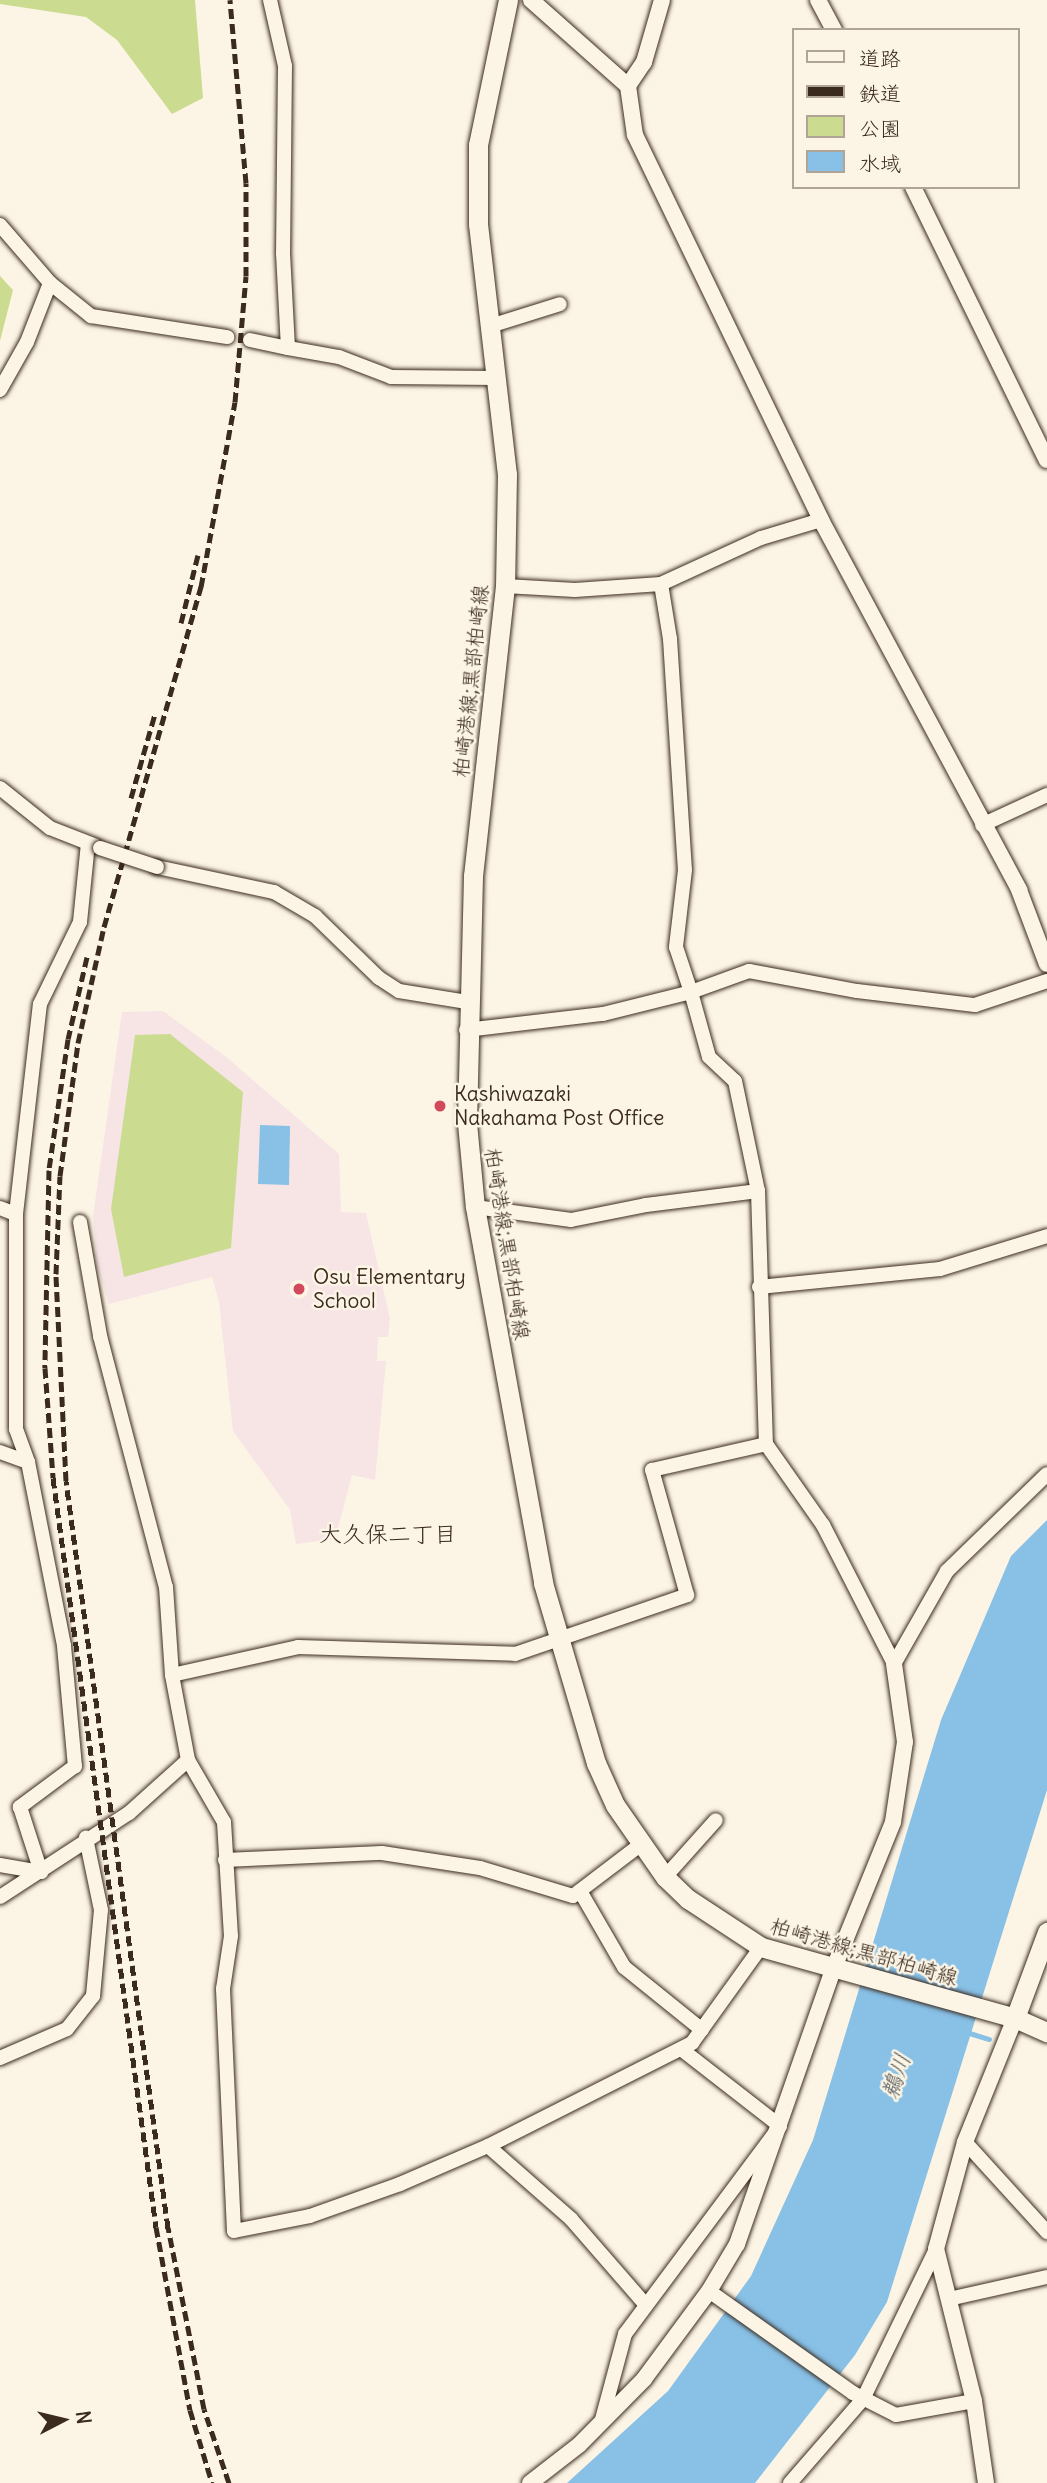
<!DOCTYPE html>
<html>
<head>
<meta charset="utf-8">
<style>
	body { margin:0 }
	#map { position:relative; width:1047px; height:2483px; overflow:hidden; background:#fcf5e5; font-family:Delius,"Klee One",sans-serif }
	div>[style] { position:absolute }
	.built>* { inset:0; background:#f7e5e5 }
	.green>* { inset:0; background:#cbdc91 }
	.water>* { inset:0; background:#88c0e6 }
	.stream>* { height:5px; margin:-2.5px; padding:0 2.5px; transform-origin:2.5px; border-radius:2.5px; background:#88c0e6 }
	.roads { filter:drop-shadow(0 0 2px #3b2a1e) drop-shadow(0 0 2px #3b2a1e) }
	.minor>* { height:14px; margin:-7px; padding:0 7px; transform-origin:7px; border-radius:7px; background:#fcf5e5 }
	.tertiary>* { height:16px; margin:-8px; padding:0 8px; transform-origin:8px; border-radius:8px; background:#fcf5e5 }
	.secondary>* { height:19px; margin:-9.5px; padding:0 9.5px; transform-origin:9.5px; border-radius:9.5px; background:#fcf5e5 }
	.rail>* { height:5px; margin-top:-2.5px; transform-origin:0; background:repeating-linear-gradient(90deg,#3b2a1e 0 10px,transparent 0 15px) }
	.bridges { filter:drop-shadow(0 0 2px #3b2a1e) drop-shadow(0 0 2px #3b2a1e) }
	.minor-bridge>* { height:14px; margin:-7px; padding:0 7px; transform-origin:7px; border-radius:7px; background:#fcf5e5 }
	.dots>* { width:19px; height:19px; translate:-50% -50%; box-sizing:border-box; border:4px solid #fcf5e5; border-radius:50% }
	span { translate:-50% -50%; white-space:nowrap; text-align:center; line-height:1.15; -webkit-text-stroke:5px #fcf5e5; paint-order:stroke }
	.street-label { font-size:21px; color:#3b2a1e }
	.poi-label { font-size:21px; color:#3b2a1e }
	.left { translate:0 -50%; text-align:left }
	.neighbourhood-label { font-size:23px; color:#3b2a1e }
	.water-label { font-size:23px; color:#52575a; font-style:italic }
	.legend { position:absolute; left:792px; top:28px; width:228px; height:161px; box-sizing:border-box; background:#fcf5e5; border:2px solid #afa495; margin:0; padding:9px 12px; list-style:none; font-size:21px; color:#3b2a1e }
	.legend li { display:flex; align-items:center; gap:14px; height:35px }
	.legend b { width:35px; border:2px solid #afa495 }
	.north { position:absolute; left:28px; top:2385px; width:70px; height:70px; -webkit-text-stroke:5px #fcf5e5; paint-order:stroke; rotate:83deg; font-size:19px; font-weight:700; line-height:28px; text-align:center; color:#3b2a1e }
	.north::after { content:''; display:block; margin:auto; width:24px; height:32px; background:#3b2a1e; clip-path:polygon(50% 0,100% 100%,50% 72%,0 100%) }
</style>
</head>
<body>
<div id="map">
	<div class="built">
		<i style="clip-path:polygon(163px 1011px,225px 1056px,339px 1154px,341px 1212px,366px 1213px,390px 1319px,388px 1337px,378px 1337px,377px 1361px,386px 1361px,375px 1480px,352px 1475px,335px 1539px,296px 1544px,290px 1510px,233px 1431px,219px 1302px,212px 1277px,109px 1304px,97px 1266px,93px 1216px,122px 1012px)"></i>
	</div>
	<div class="green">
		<i style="clip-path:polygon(0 0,195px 0,203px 98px,172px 114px,117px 40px,86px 17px,0 4px)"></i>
		<i style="clip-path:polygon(0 276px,13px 290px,0 341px)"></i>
		<i style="clip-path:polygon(170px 1034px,243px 1092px,231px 1248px,124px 1277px,111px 1209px,135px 1035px)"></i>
	</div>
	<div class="water">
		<i style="clip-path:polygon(260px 1125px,290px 1126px,289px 1185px,258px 1184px)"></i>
		<i style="clip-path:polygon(1047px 1520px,1047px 1790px,887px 2302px,855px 2355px,755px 2483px,567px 2483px,668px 2391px,751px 2276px,813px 2140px,941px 1720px,1011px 1556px)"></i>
	</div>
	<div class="stream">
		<i style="left:966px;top:2032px;width:24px;rotate:17deg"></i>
	</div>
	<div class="roads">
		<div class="minor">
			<i style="left:270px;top:0;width:68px;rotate:77.2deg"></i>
			<i style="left:285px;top:66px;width:187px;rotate:90.6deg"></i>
			<i style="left:283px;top:253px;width:95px;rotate:87deg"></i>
			<i style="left:288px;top:348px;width:52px;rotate:10deg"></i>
			<i style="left:339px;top:357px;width:56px;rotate:21deg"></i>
			<i style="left:391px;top:377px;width:105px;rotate:0.5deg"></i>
			<i style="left:0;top:225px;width:77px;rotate:49.2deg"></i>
			<i style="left:50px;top:283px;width:63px;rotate:111.3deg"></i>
			<i style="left:27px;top:342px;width:55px;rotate:119.4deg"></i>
			<i style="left:50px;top:283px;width:53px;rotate:38.8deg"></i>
			<i style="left:91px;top:316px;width:138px;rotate:8.8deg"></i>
			<i style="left:490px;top:326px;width:73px;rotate:-17.4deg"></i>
			<i style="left:250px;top:340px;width:39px;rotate:12deg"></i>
			<i style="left:821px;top:520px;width:63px;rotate:163.3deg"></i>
			<i style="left:761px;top:538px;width:110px;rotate:155.3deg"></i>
			<i style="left:661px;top:584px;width:56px;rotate:80.7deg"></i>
			<i style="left:670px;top:639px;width:231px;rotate:86.3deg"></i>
			<i style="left:685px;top:870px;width:78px;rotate:96.7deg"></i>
			<i style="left:676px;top:947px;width:47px;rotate:71.6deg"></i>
			<i style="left:691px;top:992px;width:62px;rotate:-19.9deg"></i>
			<i style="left:749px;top:971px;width:110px;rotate:10.5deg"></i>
			<i style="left:857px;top:991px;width:119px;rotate:6.8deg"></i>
			<i style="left:975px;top:1005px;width:76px;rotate:-18.4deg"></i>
			<i style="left:505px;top:586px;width:70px;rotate:3.3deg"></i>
			<i style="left:575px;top:590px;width:86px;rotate:-4deg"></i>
			<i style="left:0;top:788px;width:64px;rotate:38.7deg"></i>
			<i style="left:50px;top:828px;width:49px;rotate:21.4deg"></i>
			<i style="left:982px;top:825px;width:72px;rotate:-24.8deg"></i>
			<i style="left:157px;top:867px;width:120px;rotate:12.1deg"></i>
			<i style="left:274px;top:892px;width:48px;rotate:30.3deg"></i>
			<i style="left:315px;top:916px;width:89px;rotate:44.1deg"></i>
			<i style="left:379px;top:978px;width:24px;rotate:33deg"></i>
			<i style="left:399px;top:991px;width:69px;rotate:9.2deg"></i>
			<i style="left:466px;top:1030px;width:138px;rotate:-6.7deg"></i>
			<i style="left:603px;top:1014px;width:91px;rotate:-14deg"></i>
			<i style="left:691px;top:992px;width:67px;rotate:74.5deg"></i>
			<i style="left:709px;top:1057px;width:35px;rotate:43deg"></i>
			<i style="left:735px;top:1081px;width:112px;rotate:78.2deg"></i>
			<i style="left:758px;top:1191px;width:253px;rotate:88.2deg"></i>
			<i style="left:766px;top:1444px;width:99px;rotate:54.9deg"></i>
			<i style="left:823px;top:1525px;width:156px;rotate:62.9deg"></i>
			<i style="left:475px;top:1207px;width:97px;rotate:7.7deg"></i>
			<i style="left:571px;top:1220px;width:76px;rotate:-11.3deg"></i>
			<i style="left:646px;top:1205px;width:113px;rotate:-7.1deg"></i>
			<i style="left:0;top:1208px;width:17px;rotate:21deg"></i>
			<i style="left:16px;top:1214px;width:215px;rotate:90deg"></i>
			<i style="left:16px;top:1429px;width:35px;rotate:70deg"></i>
			<i style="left:28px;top:1462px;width:187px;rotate:78.9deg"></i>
			<i style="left:64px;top:1646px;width:121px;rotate:84.8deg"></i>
			<i style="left:75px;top:1766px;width:69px;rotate:143.3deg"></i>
			<i style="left:20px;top:1807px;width:68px;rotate:72.1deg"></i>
			<i style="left:16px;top:1214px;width:211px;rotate:-83.5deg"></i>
			<i style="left:40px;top:1004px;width:91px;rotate:-64deg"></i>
			<i style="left:80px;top:922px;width:79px;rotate:-84.2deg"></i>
			<i style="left:80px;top:1222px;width:116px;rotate:80deg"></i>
			<i style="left:100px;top:1336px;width:260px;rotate:75.3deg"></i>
			<i style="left:166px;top:1587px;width:88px;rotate:86.1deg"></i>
			<i style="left:172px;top:1675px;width:86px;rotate:79.3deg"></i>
			<i style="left:188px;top:1760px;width:72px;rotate:59.9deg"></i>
			<i style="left:224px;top:1822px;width:114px;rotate:86.5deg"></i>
			<i style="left:231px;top:1936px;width:54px;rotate:98.6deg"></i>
			<i style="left:223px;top:1989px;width:242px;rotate:87.4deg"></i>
			<i style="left:234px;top:2231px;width:77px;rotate:-11.2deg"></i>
			<i style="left:310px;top:2216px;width:96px;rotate:-19.6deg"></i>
			<i style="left:400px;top:2184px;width:96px;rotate:-23.4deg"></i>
			<i style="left:488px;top:2146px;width:229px;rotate:-26.8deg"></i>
			<i style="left:692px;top:2043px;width:118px;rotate:-54.3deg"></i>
			<i style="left:759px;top:1287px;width:182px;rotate:-5.7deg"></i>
			<i style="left:940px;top:1269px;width:112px;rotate:-17.1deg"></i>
			<i style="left:0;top:1452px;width:30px;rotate:20deg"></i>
			<i style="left:894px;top:1664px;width:107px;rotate:-60.3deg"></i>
			<i style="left:947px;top:1571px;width:139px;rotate:-44.1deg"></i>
			<i style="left:172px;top:1675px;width:129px;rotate:-12.5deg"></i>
			<i style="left:298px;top:1647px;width:217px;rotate:1.8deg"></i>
			<i style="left:515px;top:1654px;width:182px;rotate:-18.9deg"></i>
			<i style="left:687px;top:1595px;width:130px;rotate:-105.6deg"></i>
			<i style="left:652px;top:1470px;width:117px;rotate:-12.8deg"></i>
			<i style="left:225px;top:1860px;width:157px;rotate:-2.6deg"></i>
			<i style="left:382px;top:1853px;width:99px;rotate:8.7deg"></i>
			<i style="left:480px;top:1868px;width:97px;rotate:16.8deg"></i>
			<i style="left:573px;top:1896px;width:84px;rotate:-37.3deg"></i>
			<i style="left:0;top:1865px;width:42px;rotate:9.7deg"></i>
			<i style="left:665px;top:1877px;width:76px;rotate:-48.2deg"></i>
			<i style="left:580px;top:1891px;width:88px;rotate:59.9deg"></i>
			<i style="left:624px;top:1967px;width:100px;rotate:38.9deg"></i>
			<i style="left:0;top:1897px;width:154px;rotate:-33.1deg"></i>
			<i style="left:129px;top:1813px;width:79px;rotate:-41.9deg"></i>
			<i style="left:0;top:2058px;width:73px;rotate:-23.4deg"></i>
			<i style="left:67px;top:2029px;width:42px;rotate:-51.8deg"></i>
			<i style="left:93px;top:1996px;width:86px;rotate:-84.7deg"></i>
			<i style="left:101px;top:1910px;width:74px;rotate:-101.8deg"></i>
			<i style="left:965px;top:2142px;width:122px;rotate:47.7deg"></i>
			<i style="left:488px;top:2146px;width:111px;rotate:41.3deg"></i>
			<i style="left:571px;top:2219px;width:113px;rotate:49deg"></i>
			<i style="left:709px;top:2291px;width:176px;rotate:35.3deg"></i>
			<i style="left:853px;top:2393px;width:48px;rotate:27.1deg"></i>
			<i style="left:896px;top:2415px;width:79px;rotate:-10.2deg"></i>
			<i style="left:949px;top:2299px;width:100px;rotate:-12.7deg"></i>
			<i style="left:601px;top:2423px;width:92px;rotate:-74.9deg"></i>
			<i style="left:625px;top:2334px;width:259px;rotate:-53.3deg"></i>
			<i style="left:780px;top:2126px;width:125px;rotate:-142.1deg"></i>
			<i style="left:790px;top:2483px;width:111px;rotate:-49deg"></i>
			<i style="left:863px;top:2399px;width:167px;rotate:-64deg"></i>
		</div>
		<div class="tertiary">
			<i style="left:531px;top:0;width:130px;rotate:41.6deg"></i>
			<i style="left:662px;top:0;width:65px;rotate:106.2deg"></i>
			<i style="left:644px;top:62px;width:29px;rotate:124deg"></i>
			<i style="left:628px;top:86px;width:49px;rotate:81.9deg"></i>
			<i style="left:635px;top:135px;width:428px;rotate:64.2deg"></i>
			<i style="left:821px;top:520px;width:420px;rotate:61.8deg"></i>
			<i style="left:1019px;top:890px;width:79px;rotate:69.3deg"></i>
			<i style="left:818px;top:0;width:34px;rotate:62deg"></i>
			<i style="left:913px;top:187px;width:304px;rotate:63.9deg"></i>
			<i style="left:530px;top:2483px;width:62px;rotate:-37.8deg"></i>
			<i style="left:579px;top:2445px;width:93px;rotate:-45.4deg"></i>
			<i style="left:644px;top:2379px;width:109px;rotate:-53.5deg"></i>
			<i style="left:709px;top:2291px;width:55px;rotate:-59.2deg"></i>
			<i style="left:737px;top:2244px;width:290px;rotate:-70.7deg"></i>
			<i style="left:833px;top:1970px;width:160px;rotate:-67.9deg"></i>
			<i style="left:893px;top:1822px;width:81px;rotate:-81.5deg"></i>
			<i style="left:905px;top:1742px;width:79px;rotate:-98deg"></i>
			<i style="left:986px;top:2483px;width:83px;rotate:-98.3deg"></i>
			<i style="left:974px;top:2401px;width:157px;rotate:-104deg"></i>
			<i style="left:936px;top:2249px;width:111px;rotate:-74.8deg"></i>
			<i style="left:965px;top:2142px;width:134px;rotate:-68deg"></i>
		</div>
		<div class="secondary">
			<i style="left:508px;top:0;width:148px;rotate:101.7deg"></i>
			<i style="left:478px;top:145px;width:79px;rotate:90deg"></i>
			<i style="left:478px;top:224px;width:252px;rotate:83.4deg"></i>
			<i style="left:507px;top:474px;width:112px;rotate:91deg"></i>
			<i style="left:505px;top:586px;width:292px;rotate:96.3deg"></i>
			<i style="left:473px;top:876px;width:247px;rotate:91.4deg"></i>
			<i style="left:467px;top:1123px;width:84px;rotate:84.6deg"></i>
			<i style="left:475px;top:1207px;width:382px;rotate:79.7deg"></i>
			<i style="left:543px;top:1583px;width:188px;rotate:73.6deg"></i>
			<i style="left:596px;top:1763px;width:46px;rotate:65.7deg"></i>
			<i style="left:615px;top:1805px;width:88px;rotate:55.2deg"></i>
			<i style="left:665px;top:1877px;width:32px;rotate:44deg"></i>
			<i style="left:688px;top:1899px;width:87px;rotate:33.3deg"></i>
			<i style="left:761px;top:1947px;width:264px;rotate:15.6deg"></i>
			<i style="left:1015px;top:2018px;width:35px;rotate:24deg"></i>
			<i style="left:1015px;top:2018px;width:92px;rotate:-69.6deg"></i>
		</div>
	</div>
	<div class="rail">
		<i style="left:181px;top:623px;width:70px;rotate:-76deg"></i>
		<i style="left:131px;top:798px;width:87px;rotate:-74.1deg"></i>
		<i style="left:87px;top:957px;width:84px;rotate:103deg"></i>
		<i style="left:68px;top:1039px;width:132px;rotate:98.3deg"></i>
		<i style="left:49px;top:1170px;width:198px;rotate:91.2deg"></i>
		<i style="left:45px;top:1368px;width:110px;rotate:85.8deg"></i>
		<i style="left:53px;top:1478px;width:756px;rotate:82.17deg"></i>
		<i style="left:156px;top:2227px;width:186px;rotate:79.5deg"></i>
		<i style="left:190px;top:2410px;width:76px;rotate:73.2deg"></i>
		<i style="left:229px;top:2483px;width:78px;rotate:-108.7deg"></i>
		<i style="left:204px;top:2409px;width:185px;rotate:-101.2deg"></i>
		<i style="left:168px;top:2228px;width:754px;rotate:-97.78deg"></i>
		<i style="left:66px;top:1481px;width:207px;rotate:-92.8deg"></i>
		<i style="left:56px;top:1274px;width:98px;rotate:-87.7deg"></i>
		<i style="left:60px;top:1176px;width:134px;rotate:-82.3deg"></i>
		<i style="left:78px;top:1043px;width:119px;rotate:-77.4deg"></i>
		<i style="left:104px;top:927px;width:354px;rotate:-74.1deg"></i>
		<i style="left:201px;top:587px;width:188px;rotate:-79.6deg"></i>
		<i style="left:235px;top:402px;width:126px;rotate:-85deg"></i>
		<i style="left:246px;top:276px;width:93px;rotate:-90deg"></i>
		<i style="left:246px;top:183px;width:184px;rotate:-95deg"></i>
	</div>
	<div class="bridges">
		<div class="minor-bridge">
			<i style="left:100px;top:848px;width:60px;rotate:18.4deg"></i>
		</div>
	</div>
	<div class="dots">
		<i style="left:440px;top:1106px;background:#d1495b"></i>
		<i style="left:299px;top:1289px;background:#d1495b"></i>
	</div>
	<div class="street-label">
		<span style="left:471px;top:681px;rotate:-84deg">柏崎港線;黒部柏崎線</span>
		<span style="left:507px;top:1244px;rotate:81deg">柏崎港線;黒部柏崎線</span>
		<span style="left:864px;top:1952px;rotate:16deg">柏崎港線;黒部柏崎線</span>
	</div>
	<div class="poi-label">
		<span class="left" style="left:454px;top:1106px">Kashiwazaki<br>Nakahama Post Office</span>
		<span class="left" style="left:313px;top:1289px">Osu Elementary<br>School</span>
	</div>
	<div class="neighbourhood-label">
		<span style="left:388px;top:1534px">大久保二丁目</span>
	</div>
	<div class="water-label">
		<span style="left:896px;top:2076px;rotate:-71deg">鵜川</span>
	</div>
	<ul class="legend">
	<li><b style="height:9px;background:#fcf5e5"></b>道路</li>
	<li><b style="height:9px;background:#3b2a1e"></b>鉄道</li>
	<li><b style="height:19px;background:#cbdc91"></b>公園</li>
	<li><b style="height:19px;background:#88c0e6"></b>水域</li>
	</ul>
	<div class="north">N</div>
</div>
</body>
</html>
